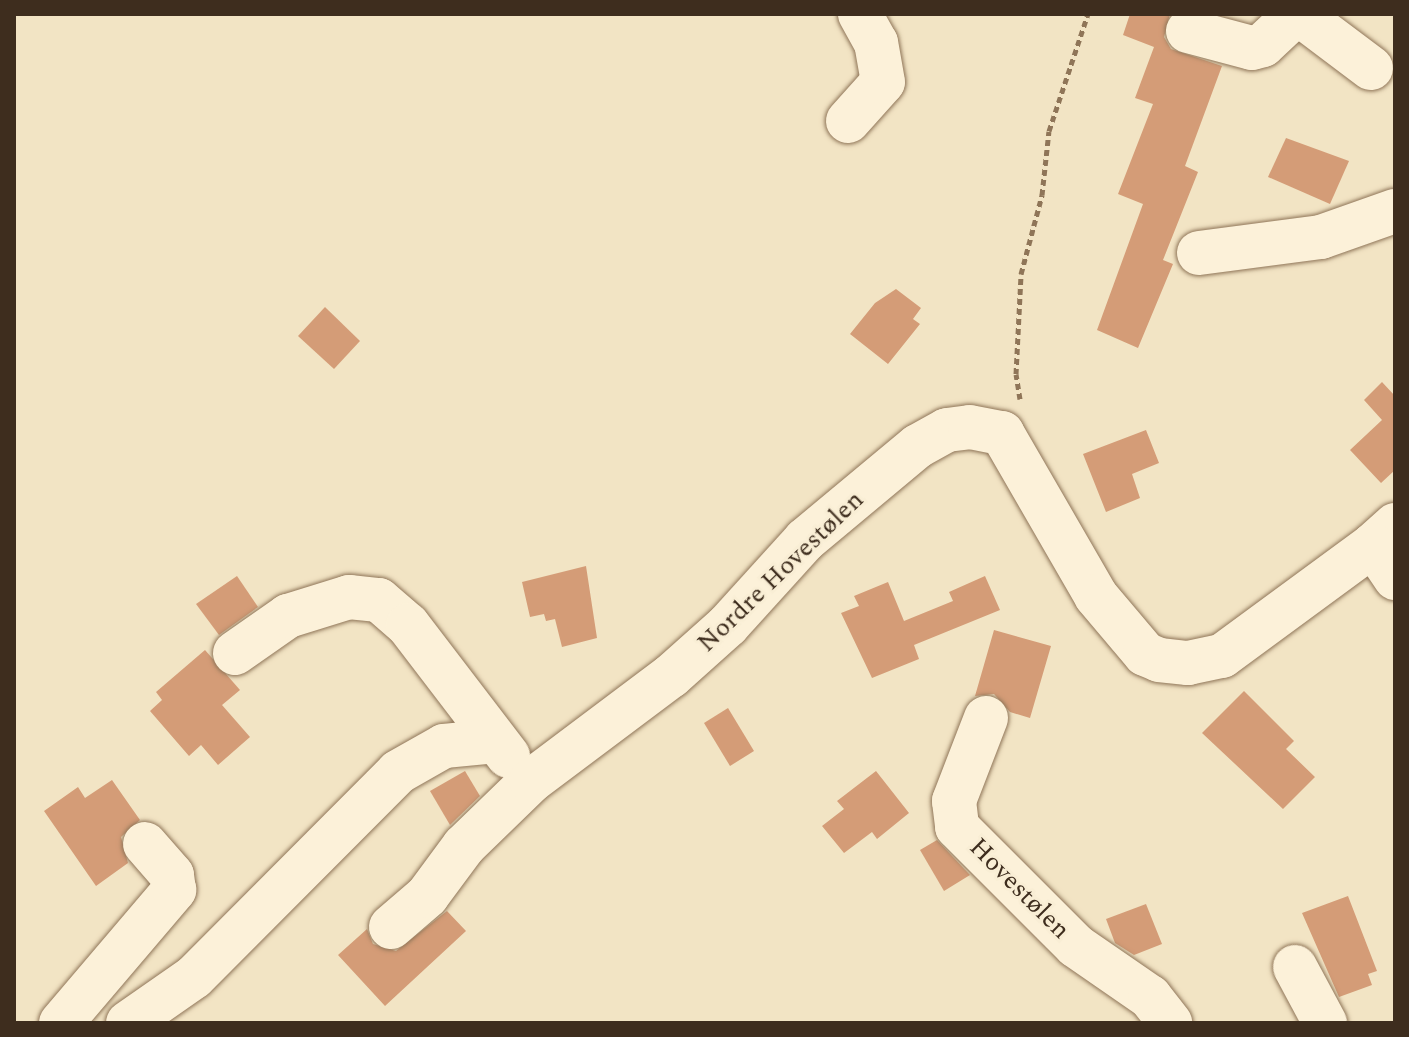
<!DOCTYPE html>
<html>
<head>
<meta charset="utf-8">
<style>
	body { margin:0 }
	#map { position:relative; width:1409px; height:1037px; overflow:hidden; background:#f2e4c4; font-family:Spectral,serif }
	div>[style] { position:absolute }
	.building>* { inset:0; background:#d49c77 }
	.path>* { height:5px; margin-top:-2.5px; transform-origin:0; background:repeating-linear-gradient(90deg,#8f7558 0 6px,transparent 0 10px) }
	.roads { filter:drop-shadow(0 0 2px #8f7558) drop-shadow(0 0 2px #8f7558) }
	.minor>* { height:44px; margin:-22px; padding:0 22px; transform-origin:22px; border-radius:22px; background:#fcf1d9 }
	span { translate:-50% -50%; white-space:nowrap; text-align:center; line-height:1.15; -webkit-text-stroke:6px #f9eed5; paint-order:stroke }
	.street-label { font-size:26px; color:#3e2d1e }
	.frame { position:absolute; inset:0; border:16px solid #3e2d1e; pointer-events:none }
</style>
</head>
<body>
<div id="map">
	<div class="building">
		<i style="clip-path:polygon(1130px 14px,1170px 14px,1164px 37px,1171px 49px,1222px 66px,1185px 166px,1198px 172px,1163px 260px,1173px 264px,1138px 348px,1097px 330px,1143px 204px,1118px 194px,1153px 104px,1135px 98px,1154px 47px,1123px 35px)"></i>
		<i style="clip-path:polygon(1286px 138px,1349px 161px,1330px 204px,1268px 177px)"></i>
		<i style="clip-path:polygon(896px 289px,921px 308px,913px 319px,920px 324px,888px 364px,850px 334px,875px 303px)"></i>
		<i style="clip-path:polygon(325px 307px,360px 341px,334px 369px,298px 336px)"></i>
		<i style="clip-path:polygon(1382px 382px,1395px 396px,1395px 470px,1381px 483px,1350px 450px,1382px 420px,1364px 400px)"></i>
		<i style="clip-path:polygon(1146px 430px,1159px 463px,1132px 474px,1140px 498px,1106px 512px,1083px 454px)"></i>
		<i style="clip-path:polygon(586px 566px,597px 638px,562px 647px,555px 619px,546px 621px,544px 614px,530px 617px,522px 582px)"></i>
		<i style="clip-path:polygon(237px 576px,258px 607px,219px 635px,196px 604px)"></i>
		<i style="clip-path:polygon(985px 576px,1000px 610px,914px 645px,919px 659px,872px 678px,841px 613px,859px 606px,854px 596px,888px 582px,904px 621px,953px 601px,949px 592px)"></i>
		<i style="clip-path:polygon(994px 630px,1051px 646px,1030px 718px,1010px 712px,994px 694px,975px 696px)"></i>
		<i style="clip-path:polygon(205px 650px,240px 690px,222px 705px,250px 737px,218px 765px,201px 745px,189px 756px,150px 711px,162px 700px,156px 692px)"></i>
		<i style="clip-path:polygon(1244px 691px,1294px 741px,1286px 749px,1315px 777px,1283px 809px,1202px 733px)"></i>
		<i style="clip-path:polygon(728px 708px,754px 751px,730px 766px,704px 723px)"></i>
		<i style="clip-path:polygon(465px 771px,480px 796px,450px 825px,430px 791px)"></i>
		<i style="clip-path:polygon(876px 771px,909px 813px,877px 839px,872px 832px,844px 853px,822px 826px,844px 809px,837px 801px)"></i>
		<i style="clip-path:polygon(112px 780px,140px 820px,121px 837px,128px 863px,96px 886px,44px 811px,78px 787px,85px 798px)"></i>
		<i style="clip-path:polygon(937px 840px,970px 875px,944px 891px,920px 850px)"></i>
		<i style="clip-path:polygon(1348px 896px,1377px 971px,1368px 974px,1372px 985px,1339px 997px,1302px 913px)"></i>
		<i style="clip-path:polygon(1146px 904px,1162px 944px,1134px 955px,1115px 943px,1106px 919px)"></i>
		<i style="clip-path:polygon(447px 911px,466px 931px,385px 1006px,338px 955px,367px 929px,373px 944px,396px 951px)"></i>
	</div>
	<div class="path">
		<i style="left:1020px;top:399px;width:25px;rotate:-99deg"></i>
		<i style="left:1016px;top:374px;width:100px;rotate:-87.1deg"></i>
		<i style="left:1021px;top:274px;width:82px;rotate:-75.1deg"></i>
		<i style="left:1042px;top:195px;width:64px;rotate:-83.8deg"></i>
		<i style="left:1049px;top:131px;width:123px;rotate:-71.6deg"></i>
	</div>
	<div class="roads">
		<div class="minor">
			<i style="left:1299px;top:14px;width:90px;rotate:36.9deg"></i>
			<i style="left:1188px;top:31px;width:66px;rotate:14.9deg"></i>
			<i style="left:1252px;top:48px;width:11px;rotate:-15deg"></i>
			<i style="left:1263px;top:45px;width:45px;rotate:-43.2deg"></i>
			<i style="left:848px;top:121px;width:52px;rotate:-48.1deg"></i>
			<i style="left:883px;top:82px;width:40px;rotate:-100deg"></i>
			<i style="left:876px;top:43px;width:33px;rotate:-119deg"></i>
			<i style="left:1199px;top:253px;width:123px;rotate:-7.5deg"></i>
			<i style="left:1321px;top:237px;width:78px;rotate:-19.4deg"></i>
			<i style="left:1395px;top:525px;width:30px;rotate:138deg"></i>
			<i style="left:1373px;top:545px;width:40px;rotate:56deg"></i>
			<i style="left:235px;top:653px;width:65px;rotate:-34.9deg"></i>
			<i style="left:288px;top:616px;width:64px;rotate:-17.3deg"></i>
			<i style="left:349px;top:597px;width:30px;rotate:6deg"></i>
			<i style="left:379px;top:600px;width:38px;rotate:41deg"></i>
			<i style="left:408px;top:625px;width:165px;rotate:52.6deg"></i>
			<i style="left:986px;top:718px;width:89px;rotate:111.1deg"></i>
			<i style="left:954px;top:801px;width:26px;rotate:83deg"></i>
			<i style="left:957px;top:827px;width:168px;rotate:45deg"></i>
			<i style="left:1076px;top:946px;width:90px;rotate:34.6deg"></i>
			<i style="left:1150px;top:997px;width:33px;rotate:52deg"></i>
			<i style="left:391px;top:927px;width:48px;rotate:-40.7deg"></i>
			<i style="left:427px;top:896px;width:62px;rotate:-53.5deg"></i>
			<i style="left:464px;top:846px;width:93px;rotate:-44.1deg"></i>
			<i style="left:531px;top:781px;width:175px;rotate:-36.9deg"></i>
			<i style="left:671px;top:676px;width:76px;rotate:-41.8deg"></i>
			<i style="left:728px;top:625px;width:115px;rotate:-47.8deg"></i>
			<i style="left:805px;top:540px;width:147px;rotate:-39.8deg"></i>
			<i style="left:918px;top:446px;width:33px;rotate:-29deg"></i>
			<i style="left:947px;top:430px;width:23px;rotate:-7deg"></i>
			<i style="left:970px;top:427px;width:33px;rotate:11deg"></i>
			<i style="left:1002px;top:433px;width:188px;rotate:60deg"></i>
			<i style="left:1096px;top:596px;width:76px;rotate:49.8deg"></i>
			<i style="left:1145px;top:654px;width:15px;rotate:23deg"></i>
			<i style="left:1159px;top:660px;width:29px;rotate:6deg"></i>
			<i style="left:1188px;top:663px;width:35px;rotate:-12deg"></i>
			<i style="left:1222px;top:656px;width:187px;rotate:-36.3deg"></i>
			<i style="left:1295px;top:967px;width:64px;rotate:61.8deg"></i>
			<i style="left:61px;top:1023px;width:175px;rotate:-49.6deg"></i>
			<i style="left:174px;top:890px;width:15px;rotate:-98deg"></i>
			<i style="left:172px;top:875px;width:41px;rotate:-131.1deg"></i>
			<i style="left:128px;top:1023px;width:80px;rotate:-34.9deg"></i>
			<i style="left:194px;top:977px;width:289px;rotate:-45.1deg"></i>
			<i style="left:398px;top:772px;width:53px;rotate:-29.5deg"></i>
			<i style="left:444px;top:746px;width:52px;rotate:-5.5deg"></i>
		</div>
	</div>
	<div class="street-label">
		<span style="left:781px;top:572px;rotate:-44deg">Nordre Hovestølen</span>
		<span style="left:1019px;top:889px;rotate:45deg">Hovestølen</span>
	</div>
	<div class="frame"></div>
</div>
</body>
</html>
